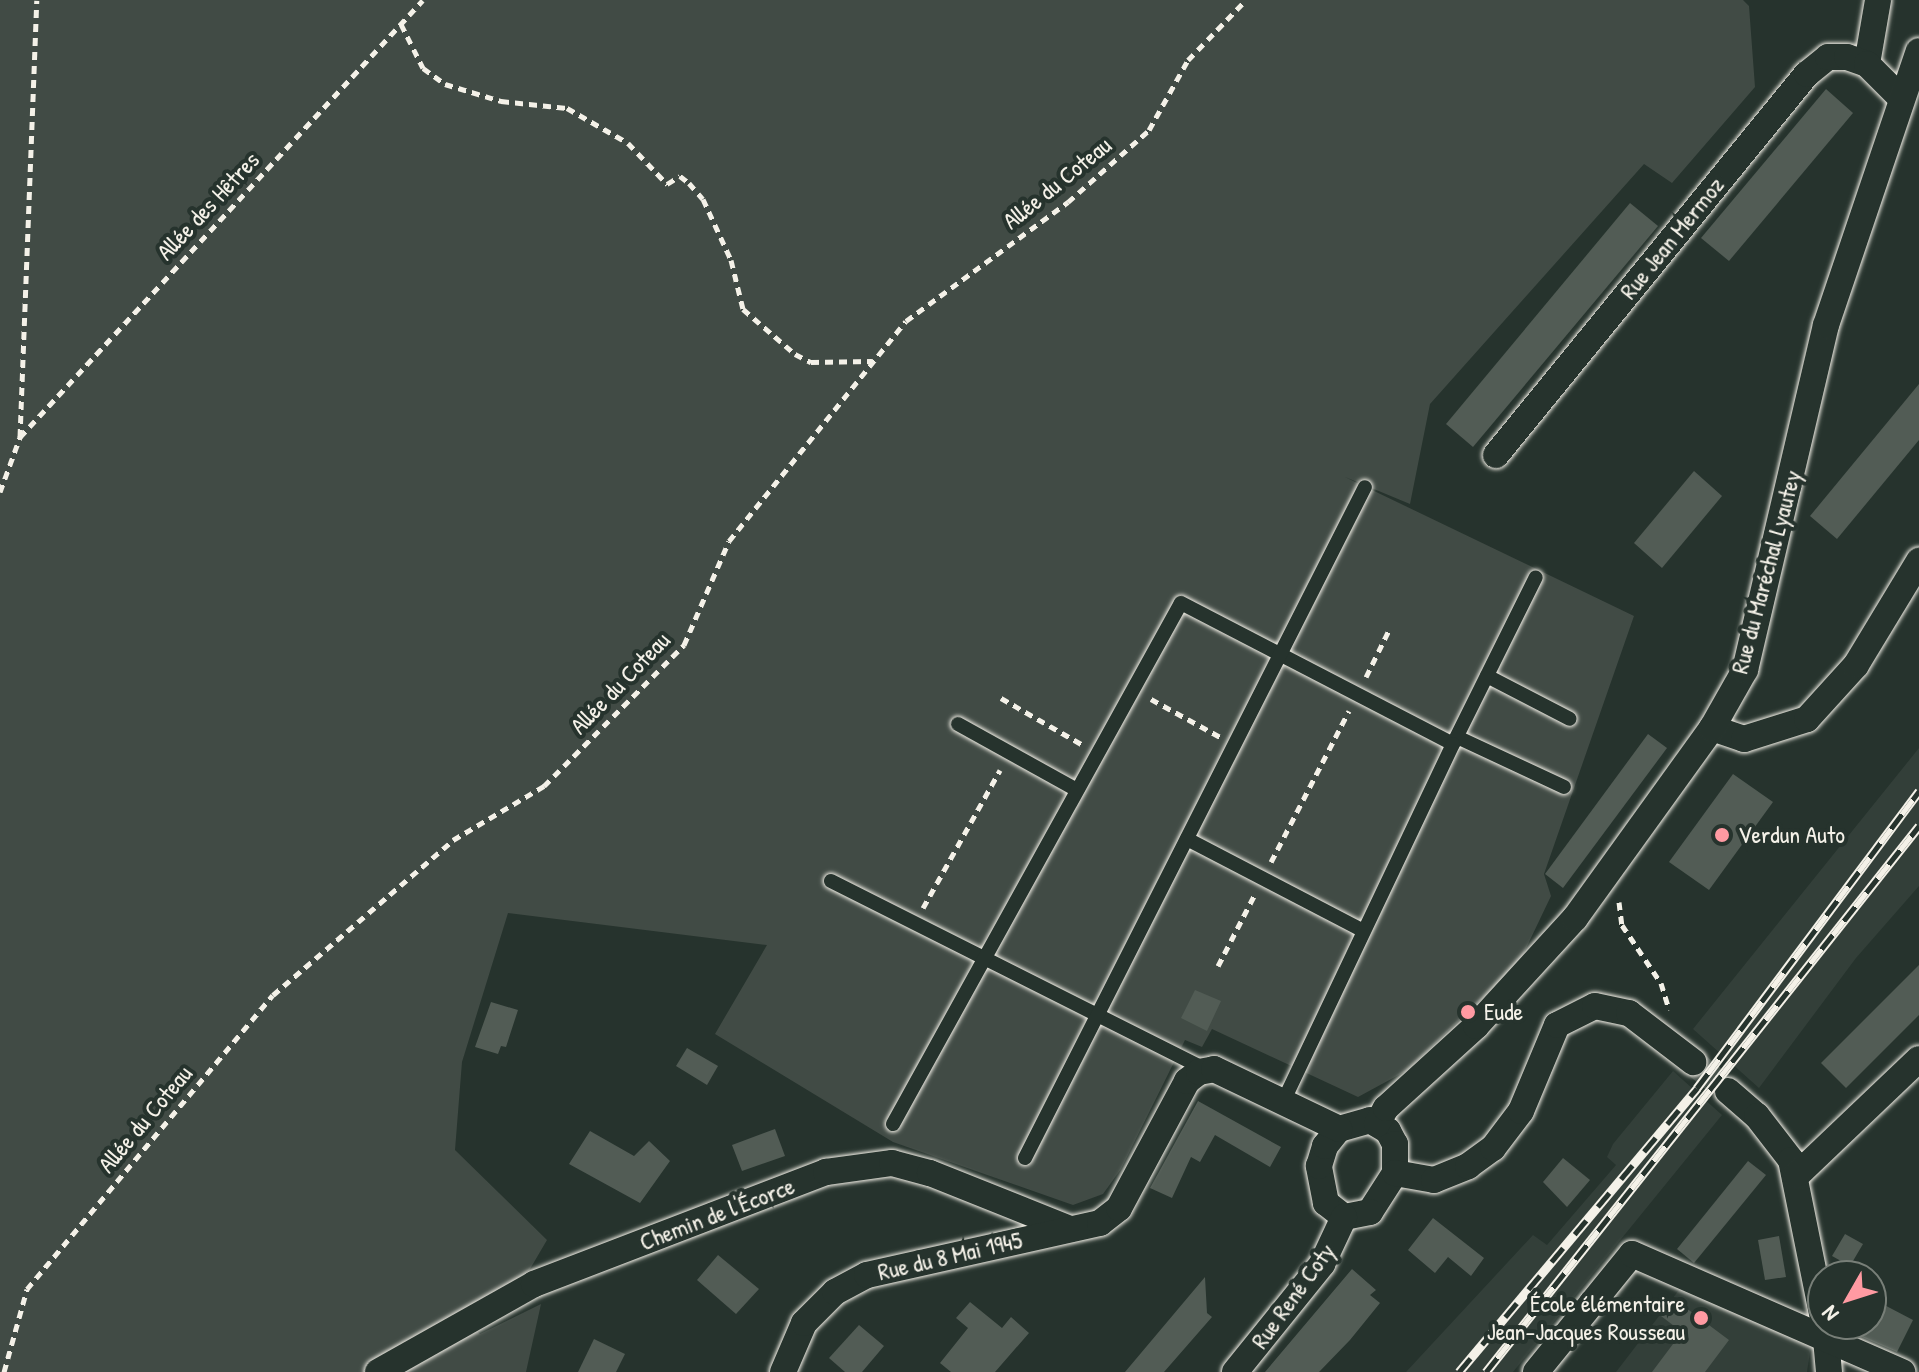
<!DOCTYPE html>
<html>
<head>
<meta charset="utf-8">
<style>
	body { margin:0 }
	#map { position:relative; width:1919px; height:1372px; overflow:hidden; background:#26332d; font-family:"Patrick Hand",sans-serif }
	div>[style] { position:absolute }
	.built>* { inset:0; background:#333f39 }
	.green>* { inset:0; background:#414b45 }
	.building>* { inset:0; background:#525c55 }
	.street-tunnel>* { height:26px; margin-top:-13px; transform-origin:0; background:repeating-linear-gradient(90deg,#455049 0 26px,transparent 0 39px) }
	.path>* { height:5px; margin-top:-2.5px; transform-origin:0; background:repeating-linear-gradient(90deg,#f4f1e8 0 8px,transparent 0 14px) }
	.roads { filter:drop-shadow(0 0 2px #f4f1e8) drop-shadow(0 0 2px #f4f1e8) }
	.lane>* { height:14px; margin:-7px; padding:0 7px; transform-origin:7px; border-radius:7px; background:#26332d }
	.street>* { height:26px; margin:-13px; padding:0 13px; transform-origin:13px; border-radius:13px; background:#26332d }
	.rail>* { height:9px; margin-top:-4.5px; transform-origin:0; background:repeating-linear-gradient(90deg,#26332d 0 18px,#f4f1e8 0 36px); box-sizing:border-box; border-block:2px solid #f4f1e8 }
	.dots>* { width:22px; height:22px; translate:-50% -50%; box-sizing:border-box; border:4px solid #26332d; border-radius:50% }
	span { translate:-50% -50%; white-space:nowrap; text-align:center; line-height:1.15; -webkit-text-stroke:8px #26332d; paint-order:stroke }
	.street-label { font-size:24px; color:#f4f1e8 }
	.poi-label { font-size:24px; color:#f4f1e8 }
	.left { translate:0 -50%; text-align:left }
	.right { translate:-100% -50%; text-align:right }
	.north { position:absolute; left:1807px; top:1260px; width:80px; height:80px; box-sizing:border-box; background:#26332d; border:2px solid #787f78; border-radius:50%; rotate:231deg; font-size:22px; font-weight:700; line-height:32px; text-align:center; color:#f4f1e8 }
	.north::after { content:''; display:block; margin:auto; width:28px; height:36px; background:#ff9aa2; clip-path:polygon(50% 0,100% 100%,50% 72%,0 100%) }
</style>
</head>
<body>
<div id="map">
	<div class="built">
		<i style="clip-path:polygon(1919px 748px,1919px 886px,1856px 958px,1759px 1088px,1693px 1029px)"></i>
		<i style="clip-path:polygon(1673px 1071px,1722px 1115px,1513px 1372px,1406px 1372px,1533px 1235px,1547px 1245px,1616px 1165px,1607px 1157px,1613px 1144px)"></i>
		<i style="clip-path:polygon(1679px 1290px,1811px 1345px,1807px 1372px,1616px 1372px)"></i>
	</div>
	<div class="green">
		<i style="clip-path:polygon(0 0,1743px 0,1749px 6px,1755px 87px,1672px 183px,1644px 164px,1430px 404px,1410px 504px,1345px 477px,1634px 616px,1544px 874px,1551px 896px,1519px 963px,1406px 1071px,1358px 1097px,1212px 1029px,1202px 1047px,1185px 1040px,1121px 1169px,1103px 1194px,1073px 1205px,893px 1142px,715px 1034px,767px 945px,508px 913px,462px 1062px,455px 1150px,547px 1240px,530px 1269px,466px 1320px,480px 1334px,541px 1304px,526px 1372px,0 1372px)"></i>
	</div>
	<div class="building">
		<i style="clip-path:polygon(1826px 89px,1853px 113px,1729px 261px,1701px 238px)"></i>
		<i style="clip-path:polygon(1630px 203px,1658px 226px,1473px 447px,1446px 424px)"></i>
		<i style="clip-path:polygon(1919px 384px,1919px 440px,1837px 539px,1810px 516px)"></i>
		<i style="clip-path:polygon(1694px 471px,1722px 496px,1662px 568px,1634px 543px)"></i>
		<i style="clip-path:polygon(1648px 734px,1667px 748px,1563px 888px,1545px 874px)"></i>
		<i style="clip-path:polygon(1733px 774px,1773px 802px,1709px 890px,1669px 862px)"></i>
		<i style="clip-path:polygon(1919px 965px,1919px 1015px,1846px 1088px,1821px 1063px)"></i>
		<i style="clip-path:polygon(1195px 990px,1221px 1001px,1207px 1031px,1181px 1018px)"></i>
		<i style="clip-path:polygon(491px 1002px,518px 1010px,506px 1047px,501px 1046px,498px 1054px,475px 1047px)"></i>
		<i style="clip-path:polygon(687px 1048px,718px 1066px,707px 1085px,676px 1066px)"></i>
		<i style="clip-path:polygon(1198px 1101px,1281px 1147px,1270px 1167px,1215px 1135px,1200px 1162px,1191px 1157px,1172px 1198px,1150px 1188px)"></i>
		<i style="clip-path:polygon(775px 1129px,785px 1156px,742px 1171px,732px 1145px)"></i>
		<i style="clip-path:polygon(590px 1131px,634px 1156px,649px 1141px,670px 1161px,640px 1203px,569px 1164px)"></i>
		<i style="clip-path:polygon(1563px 1158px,1590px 1180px,1567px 1207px,1543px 1182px)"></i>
		<i style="clip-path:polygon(1748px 1161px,1766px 1175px,1694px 1263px,1677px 1249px)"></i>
		<i style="clip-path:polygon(1433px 1218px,1484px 1258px,1471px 1276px,1448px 1257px,1435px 1273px,1408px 1250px)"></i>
		<i style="clip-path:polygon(1845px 1234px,1863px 1244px,1850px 1266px,1832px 1256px)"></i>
		<i style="clip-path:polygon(1779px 1236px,1786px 1277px,1765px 1280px,1758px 1240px)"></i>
		<i style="clip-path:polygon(718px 1255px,759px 1289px,736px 1314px,697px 1280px)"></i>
		<i style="clip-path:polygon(1352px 1269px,1376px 1290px,1370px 1295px,1380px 1303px,1350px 1340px,1319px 1372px,1265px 1372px)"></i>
		<i style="clip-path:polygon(1205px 1277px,1207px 1313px,1212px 1317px,1164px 1372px,1125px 1372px)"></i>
		<i style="clip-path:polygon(1871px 1298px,1913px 1320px,1897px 1352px,1841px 1328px,1840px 1324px,1871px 1324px)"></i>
		<i style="clip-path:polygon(1674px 1299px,1729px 1340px,1705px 1372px,1652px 1372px,1682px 1332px,1661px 1316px)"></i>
		<i style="clip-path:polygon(970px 1302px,1002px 1328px,1011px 1317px,1029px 1333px,995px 1372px,951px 1372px,940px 1363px,968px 1328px,956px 1318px)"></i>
		<i style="clip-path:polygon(859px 1325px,884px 1346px,862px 1372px,845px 1372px,829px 1358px)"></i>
		<i style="clip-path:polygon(594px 1339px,625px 1354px,616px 1372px,578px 1372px)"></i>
	</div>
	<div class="street-tunnel">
		<i style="left:1693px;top:1062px;width:45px;rotate:39.6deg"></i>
	</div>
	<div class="path">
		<i style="left:401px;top:24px;width:49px;rotate:63.4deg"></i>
		<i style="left:423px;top:68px;width:27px;rotate:36deg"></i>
		<i style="left:445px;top:84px;width:59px;rotate:16.9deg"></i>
		<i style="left:501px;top:101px;width:66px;rotate:6.1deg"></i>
		<i style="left:567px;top:108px;width:70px;rotate:29.8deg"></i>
		<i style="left:628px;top:143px;width:57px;rotate:46.4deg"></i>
		<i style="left:667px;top:184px;width:15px;rotate:-32deg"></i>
		<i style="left:680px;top:176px;width:11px;rotate:38deg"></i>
		<i style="left:689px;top:183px;width:21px;rotate:49deg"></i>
		<i style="left:703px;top:199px;width:67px;rotate:65.3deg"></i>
		<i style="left:731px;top:260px;width:50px;rotate:76.2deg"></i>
		<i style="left:743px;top:309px;width:69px;rotate:40.9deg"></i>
		<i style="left:795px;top:354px;width:18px;rotate:27deg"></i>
		<i style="left:811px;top:362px;width:61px;rotate:-0.9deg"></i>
		<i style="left:20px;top:437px;width:594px;rotate:-47.32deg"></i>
		<i style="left:0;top:492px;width:59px;rotate:-70deg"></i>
		<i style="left:20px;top:437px;width:437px;rotate:-87.8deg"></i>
		<i style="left:1366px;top:677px;width:55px;rotate:-63.9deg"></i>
		<i style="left:1001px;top:698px;width:95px;rotate:29.8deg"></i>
		<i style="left:1151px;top:699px;width:79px;rotate:28.8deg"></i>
		<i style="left:1271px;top:862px;width:170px;rotate:-62.7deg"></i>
		<i style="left:1619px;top:902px;width:23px;rotate:83deg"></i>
		<i style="left:1622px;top:925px;width:70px;rotate:56.1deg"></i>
		<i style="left:1661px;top:983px;width:28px;rotate:73deg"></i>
		<i style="left:923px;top:908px;width:158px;rotate:-60.8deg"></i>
		<i style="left:1218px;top:966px;width:79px;rotate:-62.8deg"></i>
		<i style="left:4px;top:1372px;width:86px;rotate:-74.5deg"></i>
		<i style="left:27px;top:1289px;width:383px;rotate:-50.1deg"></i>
		<i style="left:273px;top:995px;width:238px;rotate:-40.7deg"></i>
		<i style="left:453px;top:840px;width:106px;rotate:-30.7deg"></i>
		<i style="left:544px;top:786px;width:199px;rotate:-45.2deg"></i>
		<i style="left:684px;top:645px;width:113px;rotate:-66.6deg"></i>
		<i style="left:729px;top:541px;width:282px;rotate:-51.2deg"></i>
		<i style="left:906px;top:321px;width:201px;rotate:-36.3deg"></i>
		<i style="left:1068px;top:202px;width:108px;rotate:-41.6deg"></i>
		<i style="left:1149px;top:130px;width:80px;rotate:-60.9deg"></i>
		<i style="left:1188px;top:60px;width:83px;rotate:-46deg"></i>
	</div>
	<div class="roads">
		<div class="lane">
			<i style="left:1487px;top:676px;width:93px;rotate:27.4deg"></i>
			<i style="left:958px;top:724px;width:136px;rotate:29deg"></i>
			<i style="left:1457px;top:737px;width:118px;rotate:25deg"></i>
			<i style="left:1453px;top:744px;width:186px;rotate:-63.6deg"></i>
			<i style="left:1187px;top:839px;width:199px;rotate:27.5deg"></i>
			<i style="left:831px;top:881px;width:420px;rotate:26.7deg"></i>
			<i style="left:893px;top:1124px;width:595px;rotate:-61.07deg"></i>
			<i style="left:1181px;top:603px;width:306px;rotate:27.4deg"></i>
			<i style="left:1453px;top:744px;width:396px;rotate:115.4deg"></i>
			<i style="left:1025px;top:1158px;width:752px;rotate:-63.13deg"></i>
		</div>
		<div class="street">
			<i style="left:1867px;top:64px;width:65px;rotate:-80.2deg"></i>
			<i style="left:1496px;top:455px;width:492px;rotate:-50.8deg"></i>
			<i style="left:1807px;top:74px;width:27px;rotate:-39deg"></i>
			<i style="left:1828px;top:57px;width:19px"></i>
			<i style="left:1847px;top:57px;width:21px;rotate:19deg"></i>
			<i style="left:1867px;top:64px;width:47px;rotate:45deg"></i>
			<i style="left:1712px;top:728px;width:34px;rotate:19deg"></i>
			<i style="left:1744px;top:739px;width:66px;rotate:-17.6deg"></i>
			<i style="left:1807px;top:719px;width:73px;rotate:-47.8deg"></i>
			<i style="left:1856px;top:665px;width:122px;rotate:-58.8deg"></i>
			<i style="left:1728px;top:1091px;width:38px;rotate:41deg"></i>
			<i style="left:1757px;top:1116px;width:56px;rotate:52.3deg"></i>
			<i style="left:1791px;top:1160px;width:162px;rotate:78.6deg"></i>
			<i style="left:1370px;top:1120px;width:21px;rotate:31deg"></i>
			<i style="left:1388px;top:1131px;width:15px;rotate:62deg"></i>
			<i style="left:1395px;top:1144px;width:29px;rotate:90deg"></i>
			<i style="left:1395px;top:1173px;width:46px;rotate:122.7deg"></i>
			<i style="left:1370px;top:1212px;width:26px;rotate:169deg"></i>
			<i style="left:1344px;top:1217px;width:23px;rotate:-142deg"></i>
			<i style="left:1326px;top:1203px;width:38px;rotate:-101deg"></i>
			<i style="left:1319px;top:1166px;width:21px;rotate:-73deg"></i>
			<i style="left:1325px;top:1146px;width:22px;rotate:-51deg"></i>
			<i style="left:1339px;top:1129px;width:32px;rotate:-16deg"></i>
			<i style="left:1377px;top:1124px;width:18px;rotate:-61deg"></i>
			<i style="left:1386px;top:1108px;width:122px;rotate:-42.3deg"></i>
			<i style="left:1476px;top:1026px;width:147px;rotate:-47.5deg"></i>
			<i style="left:1575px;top:918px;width:234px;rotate:-54.2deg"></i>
			<i style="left:1712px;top:728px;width:67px;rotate:-60.4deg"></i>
			<i style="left:1745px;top:670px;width:354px;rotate:-76.8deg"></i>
			<i style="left:1826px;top:325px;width:289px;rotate:-71.3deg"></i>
			<i style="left:1395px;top:1173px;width:40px;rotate:10deg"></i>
			<i style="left:1434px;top:1180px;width:37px;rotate:-22deg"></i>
			<i style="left:1468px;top:1166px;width:31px;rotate:-36deg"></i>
			<i style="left:1493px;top:1148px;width:46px;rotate:-52.9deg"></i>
			<i style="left:1521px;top:1111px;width:93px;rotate:-67.3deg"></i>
			<i style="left:1557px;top:1025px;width:42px;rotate:-26.6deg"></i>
			<i style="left:1595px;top:1006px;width:35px;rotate:12deg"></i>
			<i style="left:1629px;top:1013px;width:81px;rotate:37.4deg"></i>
			<i style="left:1797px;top:1175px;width:168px;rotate:-43.6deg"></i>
			<i style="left:1825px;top:1328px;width:44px;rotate:84.8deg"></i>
			<i style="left:378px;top:1372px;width:179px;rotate:-29.4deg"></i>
			<i style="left:534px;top:1284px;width:313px;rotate:-21deg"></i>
			<i style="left:826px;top:1172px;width:67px;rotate:-7.8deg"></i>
			<i style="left:892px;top:1163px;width:39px;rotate:15deg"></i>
			<i style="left:930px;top:1173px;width:151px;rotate:21.8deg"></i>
			<i style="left:783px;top:1372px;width:53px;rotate:-66.8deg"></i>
			<i style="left:804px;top:1323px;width:44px;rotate:-45deg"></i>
			<i style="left:835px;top:1292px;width:36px;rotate:-28deg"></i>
			<i style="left:867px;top:1275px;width:239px;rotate:-12.6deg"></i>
			<i style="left:1100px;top:1223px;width:24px;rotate:-38deg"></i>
			<i style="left:1119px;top:1208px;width:144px;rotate:-61.8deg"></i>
			<i style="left:1187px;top:1081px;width:15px;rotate:-37deg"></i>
			<i style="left:1199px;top:1072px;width:15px;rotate:-11deg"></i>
			<i style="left:1214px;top:1069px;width:139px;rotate:25.6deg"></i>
			<i style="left:1235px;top:1372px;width:139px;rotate:-51.1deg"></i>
			<i style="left:1322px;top:1264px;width:52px;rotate:-64.9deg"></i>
			<i style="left:1536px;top:1372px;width:152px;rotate:-50.9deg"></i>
			<i style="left:1632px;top:1254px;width:295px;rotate:23.6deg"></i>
		</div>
	</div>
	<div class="rail">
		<i style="left:1459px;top:1372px;width:371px;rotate:-50deg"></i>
		<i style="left:1697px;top:1088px;width:371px;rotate:-53.2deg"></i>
		<i style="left:1486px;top:1372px;width:697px;rotate:-51.58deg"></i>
	</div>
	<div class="dots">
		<i style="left:1722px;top:835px;background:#ff9aa2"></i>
		<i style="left:1468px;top:1012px;background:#ff9aa2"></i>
		<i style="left:1701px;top:1318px;background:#ff9aa2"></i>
	</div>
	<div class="street-label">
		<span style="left:1057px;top:183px;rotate:-39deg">Allée du Coteau</span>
		<span style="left:208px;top:206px;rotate:-47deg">Allée des Hêtres</span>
		<span style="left:1672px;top:238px;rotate:-51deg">Rue Jean Mermoz</span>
		<span style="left:1766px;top:572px;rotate:-75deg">Rue du Maréchal Lyautey</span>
		<span style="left:620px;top:683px;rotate:-46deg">Allée du Coteau</span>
		<span style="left:145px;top:1119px;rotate:-50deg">Allée du Coteau</span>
		<span style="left:717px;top:1214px;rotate:-21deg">Chemin de l'Écorce</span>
		<span style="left:950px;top:1256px;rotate:-13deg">Rue du 8 Mai 1945</span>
		<span style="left:1293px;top:1296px;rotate:-54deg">Rue René Coty</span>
	</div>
	<div class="poi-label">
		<span class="left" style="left:1738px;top:835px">Verdun Auto</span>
		<span class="left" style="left:1484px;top:1012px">Eude</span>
		<span class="right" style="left:1685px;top:1318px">École élémentaire<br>Jean-Jacques Rousseau</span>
	</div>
	<div class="north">N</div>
</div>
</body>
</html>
